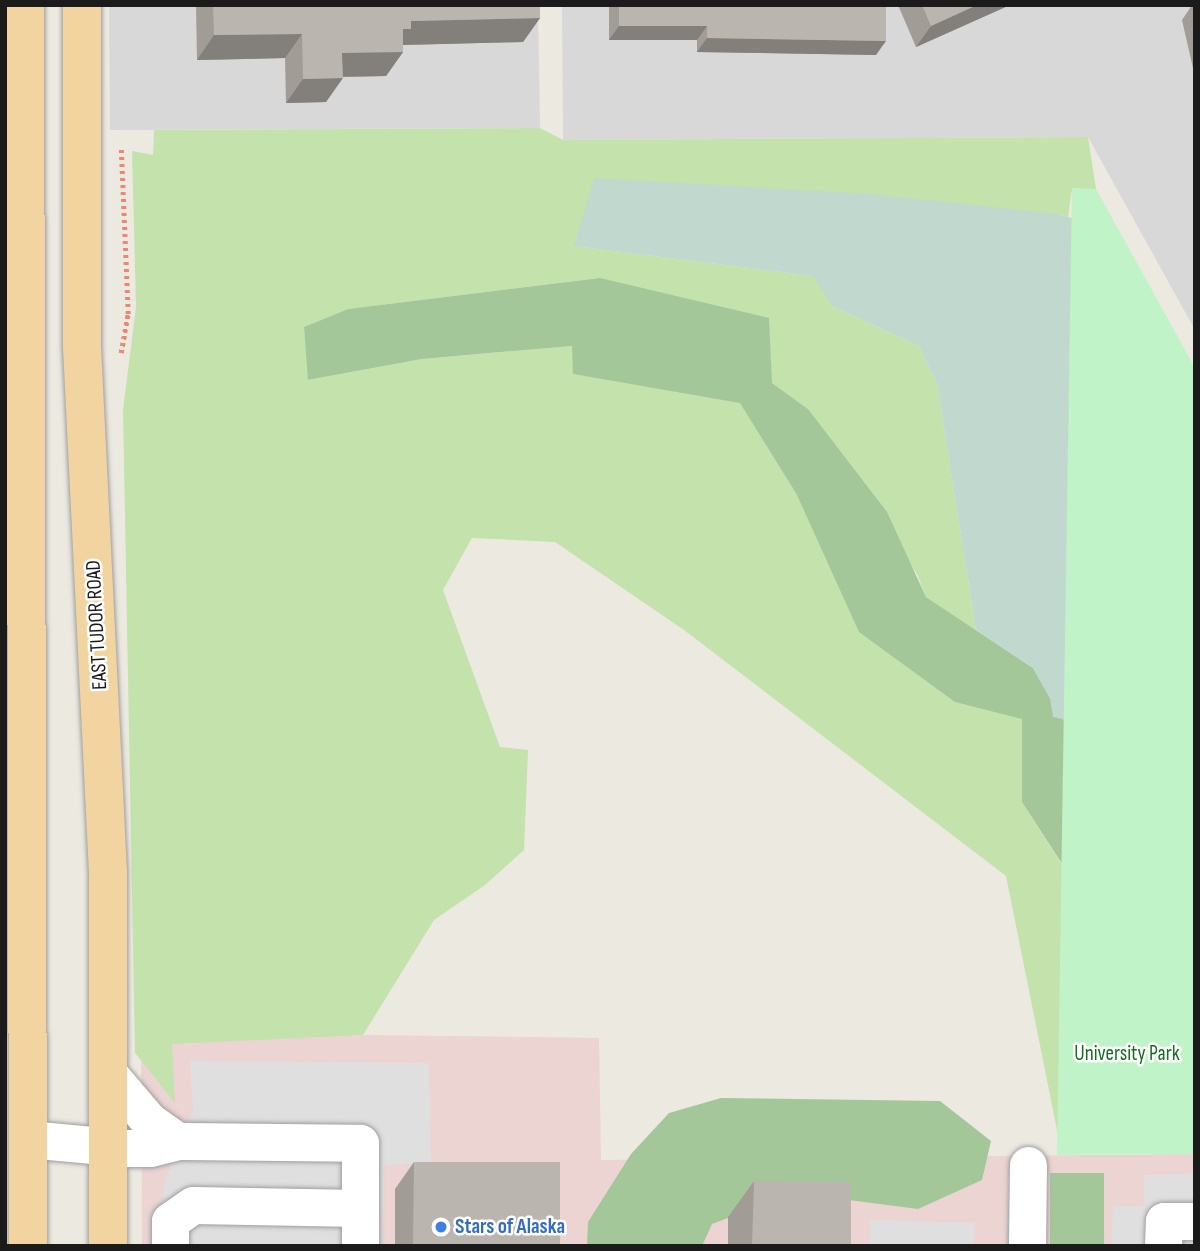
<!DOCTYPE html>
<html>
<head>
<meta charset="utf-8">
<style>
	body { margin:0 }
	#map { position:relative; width:1200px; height:1251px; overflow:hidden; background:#ece9e1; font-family:"Sofia Sans Condensed",sans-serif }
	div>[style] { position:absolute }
	.residential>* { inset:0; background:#d9d8d8 }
	.commercial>* { inset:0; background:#ebd4d2 }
	.grass>* { inset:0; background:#c3e2ac }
	.forest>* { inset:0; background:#a4c79a }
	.wetland>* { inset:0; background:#c0d8ce }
	.park>* { inset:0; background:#c1f3c8 }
	.parking>* { inset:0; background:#dfdfdf }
	.path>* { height:4.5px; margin-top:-2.25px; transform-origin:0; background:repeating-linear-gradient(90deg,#eb8773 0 3.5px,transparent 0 7px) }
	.roads { filter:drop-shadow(0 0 2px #9f9f9f) drop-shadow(0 0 2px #9f9f9f) }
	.minor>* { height:37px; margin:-18.5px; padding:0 18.5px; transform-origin:18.5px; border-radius:18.5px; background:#fff }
	.major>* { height:38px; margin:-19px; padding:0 19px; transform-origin:19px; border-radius:19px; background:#f2d4a1 }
	.wall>* { inset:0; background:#a19c96 }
	.shaded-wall>* { inset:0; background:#837f7a }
	.building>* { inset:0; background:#bbb5af }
	.dots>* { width:19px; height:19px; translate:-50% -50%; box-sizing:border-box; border:4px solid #fff; border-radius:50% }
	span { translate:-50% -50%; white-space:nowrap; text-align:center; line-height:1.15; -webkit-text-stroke:5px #fff; paint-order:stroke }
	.street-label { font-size:21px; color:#1b1b1b }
	.park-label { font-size:21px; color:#166c22 }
	.shop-label { font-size:21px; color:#366cbe; font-weight:700 }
	.left { translate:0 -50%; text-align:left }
	.frame { position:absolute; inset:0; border:7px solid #1b1b1b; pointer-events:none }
</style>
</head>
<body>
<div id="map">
	<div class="residential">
		<i style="clip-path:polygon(109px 5px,538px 5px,540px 128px,110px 130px)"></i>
		<i style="clip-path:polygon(562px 5px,1195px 5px,1195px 330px,1088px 137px,563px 140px)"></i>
	</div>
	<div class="commercial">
		<i style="clip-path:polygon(141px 1032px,599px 1038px,601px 1160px,1195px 1154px,1195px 1246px,142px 1246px)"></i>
	</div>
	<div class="grass">
		<i style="clip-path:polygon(540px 128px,563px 140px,1088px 137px,1096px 189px,1072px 189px,1068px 217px,1059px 214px,574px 246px,814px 276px,832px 306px,919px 346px,937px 384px,976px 630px,926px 597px,917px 574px,808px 409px,772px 383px,600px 278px,348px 309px,304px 327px,309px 380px,422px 359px,573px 346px,573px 374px,740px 402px,797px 495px,955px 702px,1022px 718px,1022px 802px,1078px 890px,1058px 1135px,1006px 876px,684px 630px,555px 542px,472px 538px,443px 590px,500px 747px,528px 750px,524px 850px,485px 885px,434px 920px,363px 1035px,172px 1044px,175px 1103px,135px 1053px,123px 410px,136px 307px,132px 151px,153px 155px,154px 130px)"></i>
	</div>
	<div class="forest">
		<i style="clip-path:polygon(600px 278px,769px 318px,772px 383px,808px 409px,887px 512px,926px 597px,1033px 668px,1050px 698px,1195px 753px,1079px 890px,1022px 802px,1022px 719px,955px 702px,859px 632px,797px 495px,740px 403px,573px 374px,572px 346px,422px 359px,308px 380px,304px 327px,348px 309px)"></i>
		<i style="clip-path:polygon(721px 1098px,940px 1101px,991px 1141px,982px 1180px,918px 1209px,795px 1193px,712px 1224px,702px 1246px,587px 1246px,588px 1222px,631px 1154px,669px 1113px)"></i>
		<i style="clip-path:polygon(1050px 1173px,1104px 1173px,1104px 1246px,1050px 1246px)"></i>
	</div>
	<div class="wetland">
		<i style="clip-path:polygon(594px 178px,870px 194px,1059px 214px,1097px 227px,1195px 753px,1053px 717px,1050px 698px,1033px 668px,976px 630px,937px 384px,919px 346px,832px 306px,813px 276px,574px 246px)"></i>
	</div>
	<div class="park">
		<i style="clip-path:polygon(1072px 188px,1096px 189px,1195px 368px,1195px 1154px,1057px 1155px)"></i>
	</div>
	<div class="parking">
		<i style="clip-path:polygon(190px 1061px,429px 1063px,431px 1163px,384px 1165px,383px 1246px,158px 1246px,165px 1180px,193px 1110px)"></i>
		<i style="clip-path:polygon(1195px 1174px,1195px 1246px,1111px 1246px,1113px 1206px,1144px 1206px,1144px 1175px)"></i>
		<i style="clip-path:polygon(870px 1220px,974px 1223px,974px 1246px,870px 1246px)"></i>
	</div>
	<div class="path">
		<i style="left:121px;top:353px;width:40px;rotate:-80deg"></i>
		<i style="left:128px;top:314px;width:165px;rotate:-92.4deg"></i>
	</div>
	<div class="roads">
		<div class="minor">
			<i style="left:109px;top:1074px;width:62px;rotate:49.6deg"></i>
			<i style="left:149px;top:1121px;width:35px;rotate:35deg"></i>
			<i style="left:28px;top:1139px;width:97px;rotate:5.3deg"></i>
			<i style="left:125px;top:1148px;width:25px"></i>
			<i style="left:150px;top:1148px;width:29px;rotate:-14deg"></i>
			<i style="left:178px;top:1141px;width:182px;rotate:0.6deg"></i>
			<i style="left:360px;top:1143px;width:103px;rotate:90deg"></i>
			<i style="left:170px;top:1246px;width:25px;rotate:-90deg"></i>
			<i style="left:170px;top:1221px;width:28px;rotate:-35deg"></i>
			<i style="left:193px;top:1205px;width:167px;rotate:1deg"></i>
			<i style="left:1027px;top:1246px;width:81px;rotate:-89.3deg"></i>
			<i style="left:1163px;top:1246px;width:25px;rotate:-88deg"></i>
			<i style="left:1164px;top:1221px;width:31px"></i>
		</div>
		<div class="major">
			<i style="left:25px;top:5px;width:1241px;rotate:89.86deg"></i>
			<i style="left:82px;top:5px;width:342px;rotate:90deg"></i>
			<i style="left:82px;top:347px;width:527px;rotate:87.17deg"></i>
			<i style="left:108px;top:873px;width:373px;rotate:90deg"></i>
		</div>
	</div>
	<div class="wall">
		<i style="clip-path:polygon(196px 5px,540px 5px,540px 18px,523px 42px,403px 45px,403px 52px,386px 76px,343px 77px,326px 102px,286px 103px,285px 58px,197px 60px)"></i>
		<i style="clip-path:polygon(609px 5px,886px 5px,876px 55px,697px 52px,697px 40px,609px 40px)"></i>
		<i style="clip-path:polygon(898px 5px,1010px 5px,916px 47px)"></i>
		<i style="clip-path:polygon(1192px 5px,1195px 5px,1195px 77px,1182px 20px)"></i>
		<i style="clip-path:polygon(414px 1162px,560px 1246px,395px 1246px,395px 1189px)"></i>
		<i style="clip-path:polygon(754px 1181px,851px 1246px,728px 1246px,728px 1217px)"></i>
	</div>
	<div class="shaded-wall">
		<i style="clip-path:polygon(977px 5px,1010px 5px,916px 47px,931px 26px)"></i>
		<i style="clip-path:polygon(540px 18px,523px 42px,400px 45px,403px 52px,386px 76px,325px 77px,342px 53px,403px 29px,411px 21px)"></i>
		<i style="clip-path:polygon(619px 26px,707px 26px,697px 40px,609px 40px)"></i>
		<i style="clip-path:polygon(302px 34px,285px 58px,197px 60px,214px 35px)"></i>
		<i style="clip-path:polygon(707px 38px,886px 41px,876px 55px,697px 52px)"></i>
		<i style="clip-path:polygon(343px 78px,326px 102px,286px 103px,303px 79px)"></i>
	</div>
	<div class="building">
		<i style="clip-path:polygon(213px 5px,540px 5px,540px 18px,411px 21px,411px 29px,403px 29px,403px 52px,342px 53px,343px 78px,303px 79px,302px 34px,214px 35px)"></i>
		<i style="clip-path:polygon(619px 5px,886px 5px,886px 41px,707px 38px,707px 26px,619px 26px)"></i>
		<i style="clip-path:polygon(922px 5px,977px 5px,931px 26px)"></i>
		<i style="clip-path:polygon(414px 1162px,560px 1162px,560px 1246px,413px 1246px)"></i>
		<i style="clip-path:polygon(754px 1181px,851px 1182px,851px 1246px,752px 1246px)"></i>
	</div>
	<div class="dots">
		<i style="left:441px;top:1227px;background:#3f7fe0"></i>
	</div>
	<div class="street-label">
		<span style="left:97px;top:625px;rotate:-93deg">EAST TUDOR ROAD</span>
	</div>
	<div class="park-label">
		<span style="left:1127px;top:1054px">University Park</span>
	</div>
	<div class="shop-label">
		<span class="left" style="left:455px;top:1227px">Stars of Alaska</span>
	</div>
	<div class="frame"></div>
</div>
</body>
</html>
